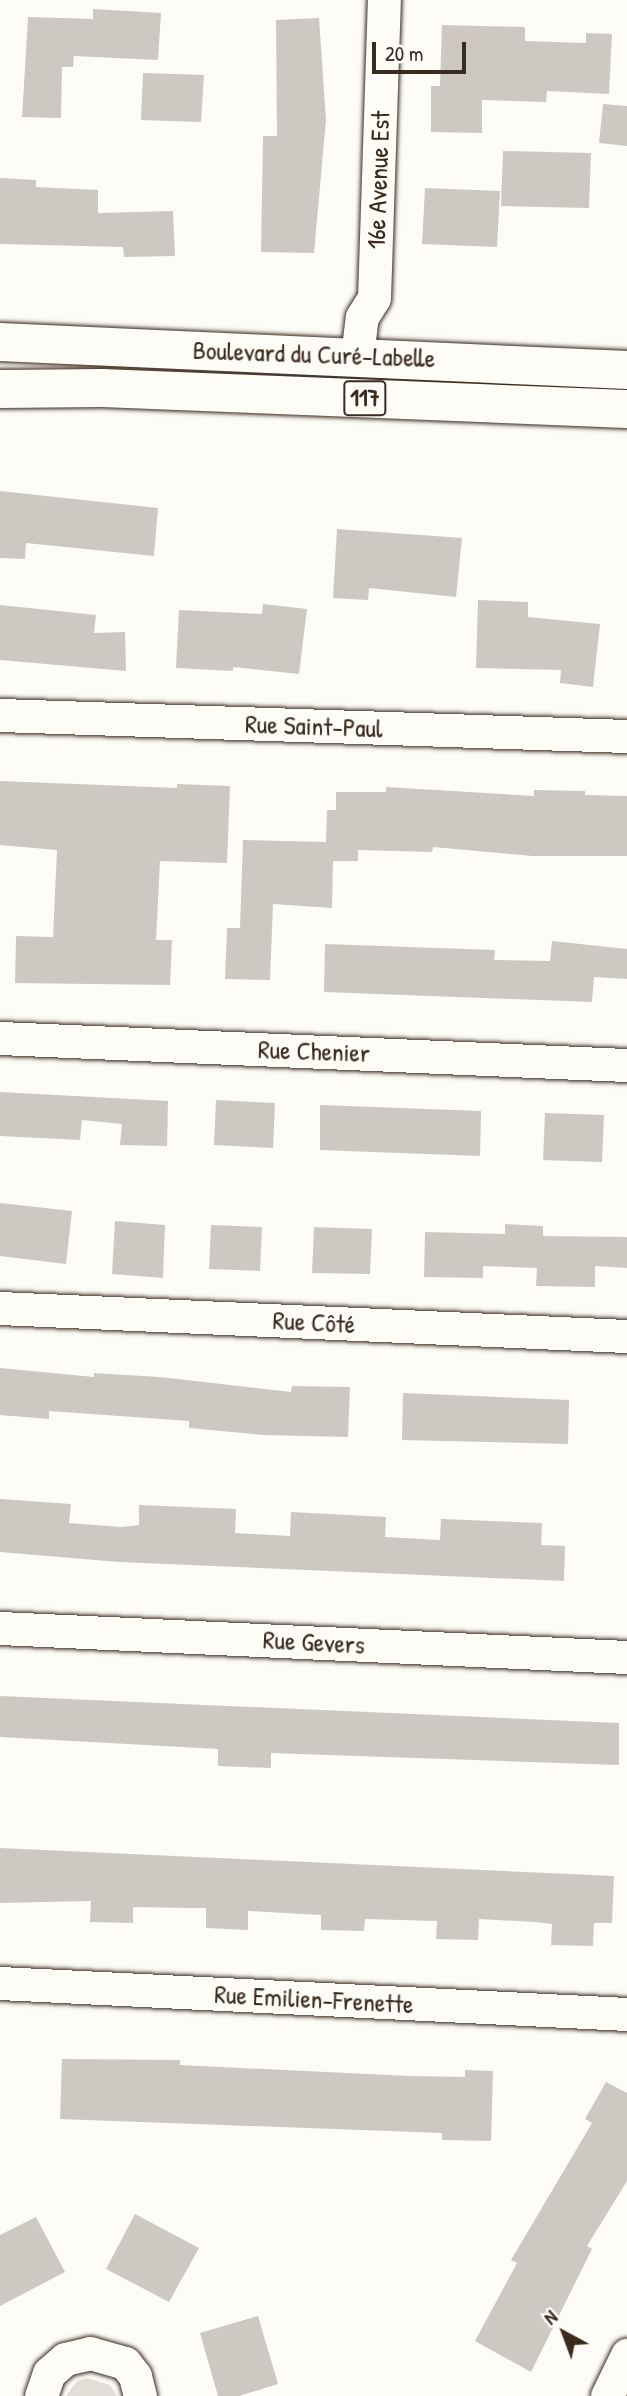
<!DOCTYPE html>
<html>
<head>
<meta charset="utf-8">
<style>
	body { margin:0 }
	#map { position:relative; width:627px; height:2396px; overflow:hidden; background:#fdfcf7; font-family:"Patrick Hand",sans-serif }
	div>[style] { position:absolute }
	.green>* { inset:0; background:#e1ded7 }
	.building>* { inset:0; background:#cdc8c2 }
	.roads { filter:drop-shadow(0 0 2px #3b2a1e) drop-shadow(0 0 2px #3b2a1e) }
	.minor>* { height:33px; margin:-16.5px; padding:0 16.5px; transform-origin:16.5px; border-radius:16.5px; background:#fdfcf7 }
	.primary>* { height:38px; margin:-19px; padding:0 19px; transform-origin:19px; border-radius:19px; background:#fdfcf7 }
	span { translate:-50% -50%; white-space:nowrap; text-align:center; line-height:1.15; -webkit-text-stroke:7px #fdfcf7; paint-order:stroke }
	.shield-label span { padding:2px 5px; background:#fdfcf7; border:2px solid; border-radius:5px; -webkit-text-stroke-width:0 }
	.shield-label { font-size:24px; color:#3b2a1e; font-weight:700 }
	.street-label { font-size:26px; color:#3b2a1e }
	.north { position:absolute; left:529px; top:2298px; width:70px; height:70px; -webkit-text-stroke:5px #fdfcf7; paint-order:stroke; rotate:319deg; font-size:19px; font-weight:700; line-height:28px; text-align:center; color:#3b2a1e }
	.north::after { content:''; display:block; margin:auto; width:24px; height:32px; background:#3b2a1e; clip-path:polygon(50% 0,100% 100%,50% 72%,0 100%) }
	.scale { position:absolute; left:372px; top:42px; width:94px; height:32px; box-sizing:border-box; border:4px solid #3b2a1e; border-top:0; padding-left:9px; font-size:21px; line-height:24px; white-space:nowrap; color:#3b2a1e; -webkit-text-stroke:5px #fdfcf7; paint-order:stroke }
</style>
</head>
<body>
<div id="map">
	<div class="green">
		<i style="clip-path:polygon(87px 2378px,110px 2385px,117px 2396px,66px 2396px,76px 2382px)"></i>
	</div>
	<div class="building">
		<i style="clip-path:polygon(93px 9px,161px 13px,158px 60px,74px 56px,73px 67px,62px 67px,61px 118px,22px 117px,28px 17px,93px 19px)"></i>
		<i style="clip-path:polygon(319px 18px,326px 120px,314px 253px,261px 252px,263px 136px,277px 136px,276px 20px)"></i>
		<i style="clip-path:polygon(442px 25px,525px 27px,525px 41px,586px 43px,586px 33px,612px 34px,609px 94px,547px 91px,546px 102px,482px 100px,482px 133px,431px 132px,431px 86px,440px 86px)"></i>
		<i style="clip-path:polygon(143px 73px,204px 75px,201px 122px,141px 120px)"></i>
		<i style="clip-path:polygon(603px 104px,627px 106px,627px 146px,599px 143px)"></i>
		<i style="clip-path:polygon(503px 151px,591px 153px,589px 208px,501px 206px)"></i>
		<i style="clip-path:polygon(0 178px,36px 180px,36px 187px,98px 190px,98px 213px,173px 211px,175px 256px,124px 257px,123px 247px,0 244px)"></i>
		<i style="clip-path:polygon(425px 188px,500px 191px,497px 247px,422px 244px)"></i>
		<i style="clip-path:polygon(0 491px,158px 508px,154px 556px,26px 543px,25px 559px,0 558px)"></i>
		<i style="clip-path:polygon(337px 529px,462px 538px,456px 597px,369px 588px,368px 600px,333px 598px)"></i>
		<i style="clip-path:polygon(478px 600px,528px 602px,528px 617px,600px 624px,593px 687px,560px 683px,561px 670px,476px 668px)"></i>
		<i style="clip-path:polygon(263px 604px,307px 609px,299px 674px,233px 667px,233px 671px,176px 668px,179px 610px,262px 614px)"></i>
		<i style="clip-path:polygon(0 605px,96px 615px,94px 633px,125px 632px,126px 671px,0 660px)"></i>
		<i style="clip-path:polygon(0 781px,177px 788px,177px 784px,230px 786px,227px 863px,160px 861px,156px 940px,172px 940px,170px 985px,15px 983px,16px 936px,53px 937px,57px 850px,0 845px)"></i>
		<i style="clip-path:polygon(386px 787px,534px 796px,534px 790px,585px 791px,585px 795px,627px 796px,627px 856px,532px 856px,433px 847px,432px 852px,358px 850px,358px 861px,333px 861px,332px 908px,273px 904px,270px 980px,225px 979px,227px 928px,240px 928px,243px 840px,326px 842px,327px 810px,336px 810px,336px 792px,386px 792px)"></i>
		<i style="clip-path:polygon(552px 941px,627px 949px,627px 979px,594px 977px,592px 1002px,324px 992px,325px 944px,495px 950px,494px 960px,550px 961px)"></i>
		<i style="clip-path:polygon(0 1092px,168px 1101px,167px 1146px,120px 1145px,122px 1124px,82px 1120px,80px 1140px,0 1136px)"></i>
		<i style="clip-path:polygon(216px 1100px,275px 1103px,273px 1148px,214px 1145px)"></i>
		<i style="clip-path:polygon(320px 1105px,481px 1111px,480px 1156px,320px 1150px)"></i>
		<i style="clip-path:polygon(545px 1113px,604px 1115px,602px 1162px,543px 1160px)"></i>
		<i style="clip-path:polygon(0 1203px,72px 1211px,66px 1264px,0 1256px)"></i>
		<i style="clip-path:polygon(115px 1221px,165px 1225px,163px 1278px,112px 1274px)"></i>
		<i style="clip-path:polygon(505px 1224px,543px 1226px,543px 1236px,627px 1237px,627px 1268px,595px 1266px,595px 1287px,536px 1286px,537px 1268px,483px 1266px,483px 1278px,424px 1277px,425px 1232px,505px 1234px)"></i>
		<i style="clip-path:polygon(211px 1225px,262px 1227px,260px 1271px,209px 1269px)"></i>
		<i style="clip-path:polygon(314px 1227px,372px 1229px,370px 1274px,312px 1273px)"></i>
		<i style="clip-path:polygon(0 1368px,94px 1377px,94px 1373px,160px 1377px,291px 1392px,292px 1386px,350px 1387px,348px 1437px,263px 1435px,189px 1428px,189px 1421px,49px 1411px,49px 1419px,0 1415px)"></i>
		<i style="clip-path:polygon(403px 1393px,569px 1400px,568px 1444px,402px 1440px)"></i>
		<i style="clip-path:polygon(0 1499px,71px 1504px,69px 1523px,121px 1527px,139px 1525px,139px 1505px,236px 1509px,235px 1533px,290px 1536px,291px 1512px,386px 1517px,385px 1537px,440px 1540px,441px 1519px,542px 1523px,541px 1545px,565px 1546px,564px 1581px,119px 1562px,0 1552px)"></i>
		<i style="clip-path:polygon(0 1696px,619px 1723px,619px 1765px,271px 1753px,271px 1768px,218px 1766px,218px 1749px,0 1737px)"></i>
		<i style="clip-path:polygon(0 1848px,614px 1876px,612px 1923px,594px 1923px,593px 1946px,551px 1945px,552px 1924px,535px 1922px,479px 1919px,478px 1940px,436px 1939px,437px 1921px,365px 1919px,364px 1931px,321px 1930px,321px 1915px,248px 1911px,248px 1930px,206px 1928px,206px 1908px,190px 1908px,133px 1907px,133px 1923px,90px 1922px,91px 1901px,0 1903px)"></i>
		<i style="clip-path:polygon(62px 2059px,180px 2060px,180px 2065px,409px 2076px,465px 2077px,465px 2070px,493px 2071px,491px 2141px,442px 2140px,442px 2133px,60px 2119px)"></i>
		<i style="clip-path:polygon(606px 2082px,627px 2093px,627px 2181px,587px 2246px,592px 2249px,531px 2372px,475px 2341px,517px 2263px,511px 2260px,592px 2123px,585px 2119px)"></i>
		<i style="clip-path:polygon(135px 2214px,199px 2248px,169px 2302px,106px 2269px)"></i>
		<i style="clip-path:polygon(36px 2217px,65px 2272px,0 2306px,0 2235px)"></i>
		<i style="clip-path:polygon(258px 2316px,278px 2384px,239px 2396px,218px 2396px,200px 2333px)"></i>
	</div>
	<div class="roads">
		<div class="minor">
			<i style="left:357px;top:356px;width:39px;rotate:-83deg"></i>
			<i style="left:362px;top:317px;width:22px;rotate:-58deg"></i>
			<i style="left:374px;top:298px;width:298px;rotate:-88.1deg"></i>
			<i style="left:0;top:715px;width:627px;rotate:1.92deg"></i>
			<i style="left:0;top:1038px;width:628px;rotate:2.47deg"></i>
			<i style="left:0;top:1308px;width:628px;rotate:2.56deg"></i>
			<i style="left:0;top:1628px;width:628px;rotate:2.65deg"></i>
			<i style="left:0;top:1983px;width:628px;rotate:2.83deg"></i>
			<i style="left:41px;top:2396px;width:24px;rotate:-71deg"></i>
			<i style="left:49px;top:2373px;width:21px;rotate:-41deg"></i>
			<i style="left:65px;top:2359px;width:26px;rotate:-13deg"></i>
			<i style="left:90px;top:2353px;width:36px;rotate:16deg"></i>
			<i style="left:125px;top:2363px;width:16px;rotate:52deg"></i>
			<i style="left:135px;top:2376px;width:21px;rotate:76deg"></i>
			<i style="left:607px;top:2396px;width:46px;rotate:-64deg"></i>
		</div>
		<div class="primary">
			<i style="left:0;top:342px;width:628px;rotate:2.56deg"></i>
			<i style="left:0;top:389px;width:102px;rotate:-0.6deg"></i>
			<i style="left:102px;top:388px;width:525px;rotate:2.29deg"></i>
		</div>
	</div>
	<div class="shield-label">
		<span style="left:365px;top:398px">117</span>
	</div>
	<div class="street-label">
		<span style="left:378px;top:180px;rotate:-88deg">16e Avenue Est</span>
		<span style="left:314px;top:354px;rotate:2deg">Boulevard du Curé-Labelle</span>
		<span style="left:314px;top:726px;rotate:2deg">Rue Saint-Paul</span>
		<span style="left:314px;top:1051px;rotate:2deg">Rue Chenier</span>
		<span style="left:314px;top:1322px;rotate:3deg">Rue Côté</span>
		<span style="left:314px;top:1642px;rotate:3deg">Rue Gevers</span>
		<span style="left:314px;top:1999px;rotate:3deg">Rue Emilien-Frenette</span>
	</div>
	<div class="north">N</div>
	<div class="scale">20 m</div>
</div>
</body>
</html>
